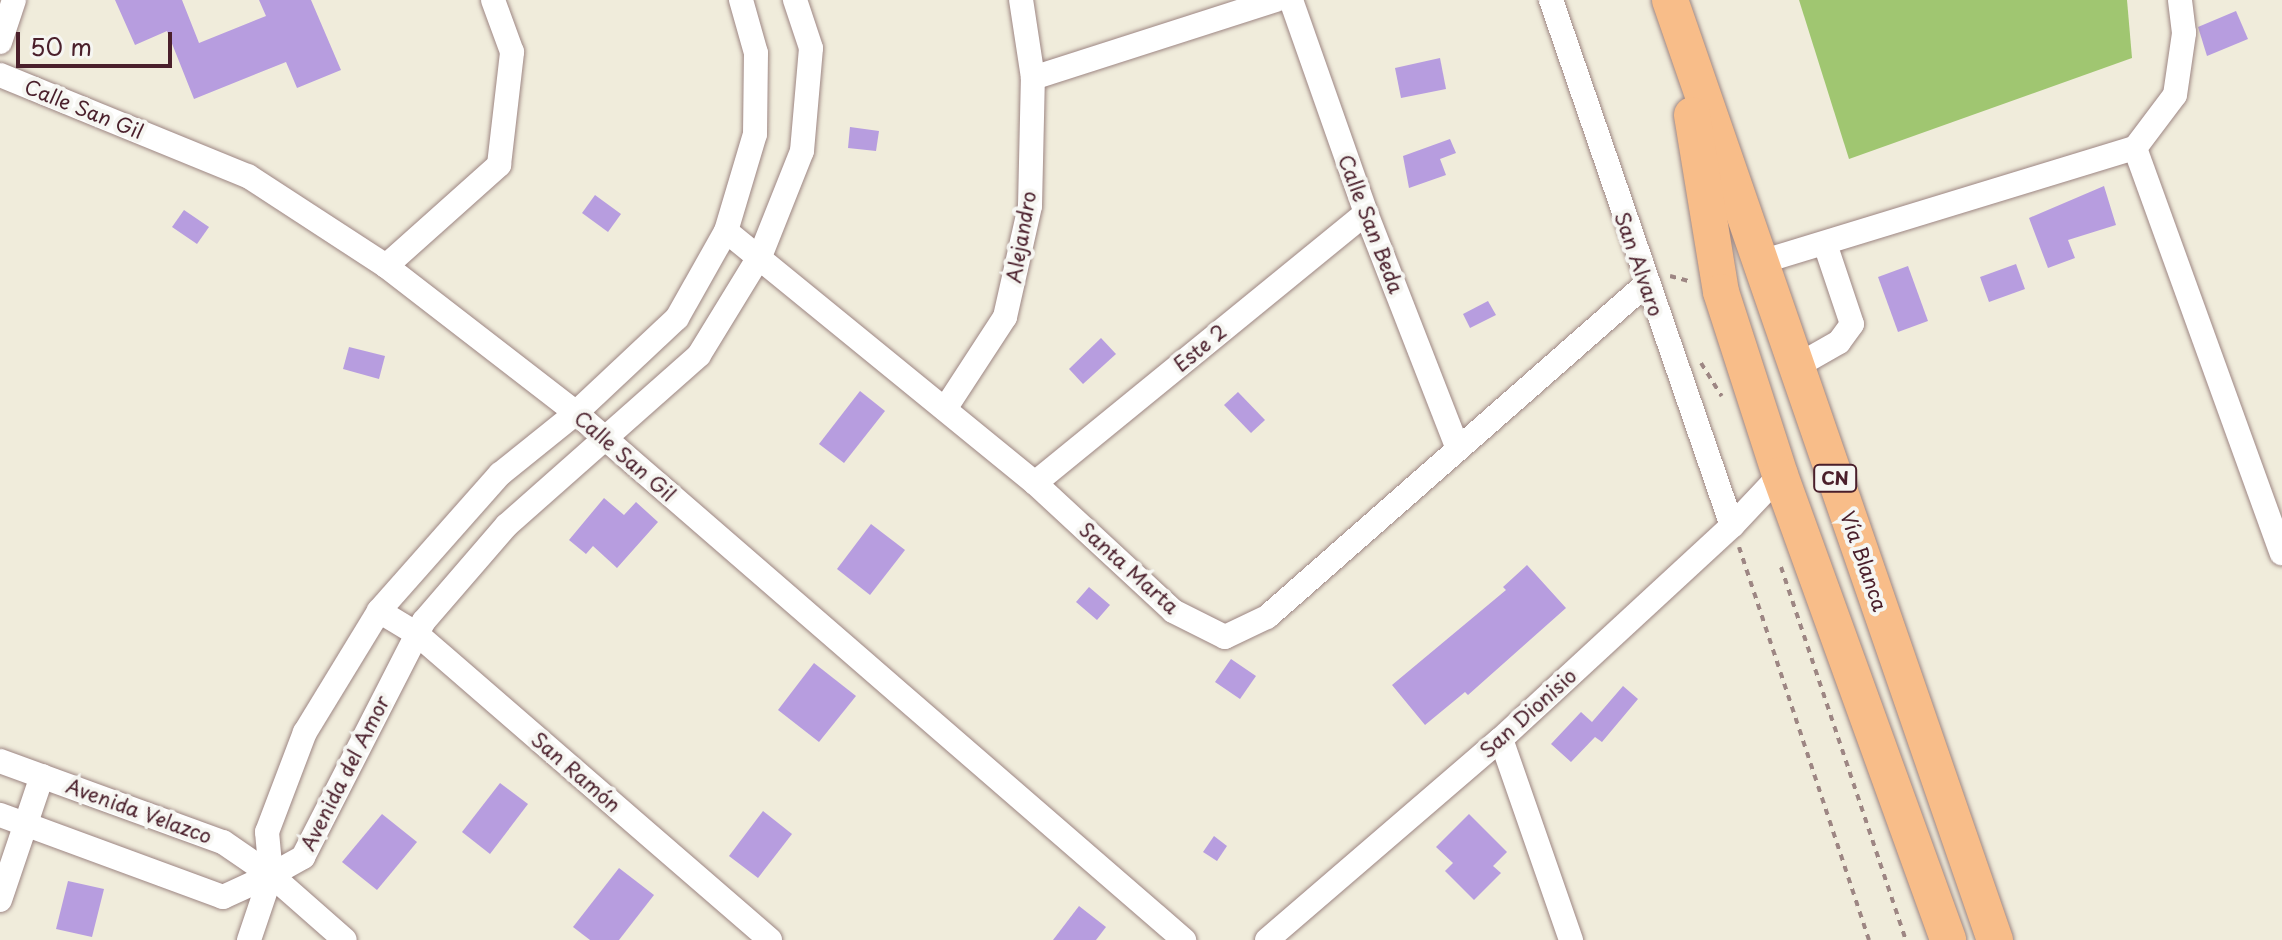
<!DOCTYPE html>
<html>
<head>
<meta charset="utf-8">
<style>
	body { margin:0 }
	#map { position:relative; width:2282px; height:940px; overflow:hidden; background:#f0ecdb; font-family:"Playpen Sans",sans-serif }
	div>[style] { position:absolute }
	.green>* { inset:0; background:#a0c671 }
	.building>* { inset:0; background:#b79ddf }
	.path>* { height:4px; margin-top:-2px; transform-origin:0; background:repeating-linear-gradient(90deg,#9d8683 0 6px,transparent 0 12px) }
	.roads { filter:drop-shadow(0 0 2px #9d8683) drop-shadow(0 0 2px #9d8683) }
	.minor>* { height:24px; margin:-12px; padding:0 12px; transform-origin:12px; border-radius:12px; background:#fff }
	.highway>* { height:36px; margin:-18px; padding:0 18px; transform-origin:18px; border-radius:18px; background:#f8bd89 }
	span { translate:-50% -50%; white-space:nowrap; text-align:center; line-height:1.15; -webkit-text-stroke:8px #f6f6f2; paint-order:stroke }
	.shield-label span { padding:2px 6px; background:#f6f6f2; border:2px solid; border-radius:6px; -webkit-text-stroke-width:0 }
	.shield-label { font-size:18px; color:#4a1f2b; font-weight:700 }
	.street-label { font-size:20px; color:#4a1f2b }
	.scale { position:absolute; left:16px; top:32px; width:156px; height:36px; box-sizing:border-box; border:4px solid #4a1f2b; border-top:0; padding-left:10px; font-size:24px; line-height:28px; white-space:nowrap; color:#4a1f2b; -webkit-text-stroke:6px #f6f6f2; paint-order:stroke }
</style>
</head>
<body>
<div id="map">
	<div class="green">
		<i style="clip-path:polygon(1799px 0,2127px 0,2132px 58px,1849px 159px)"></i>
	</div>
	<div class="building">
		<i style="clip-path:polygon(115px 0,182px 0,199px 43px,266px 16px,259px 0,311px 0,341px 70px,297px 88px,286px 62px,194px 99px,167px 31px,135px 45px)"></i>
		<i style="clip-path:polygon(2236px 11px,2248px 39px,2207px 56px,2198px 27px)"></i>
		<i style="clip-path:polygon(1440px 58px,1446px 89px,1401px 98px,1395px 68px)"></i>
		<i style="clip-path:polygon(850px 127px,879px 131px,876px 151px,848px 148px)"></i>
		<i style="clip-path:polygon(1450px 139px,1456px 153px,1440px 159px,1446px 175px,1409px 188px,1403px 156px)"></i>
		<i style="clip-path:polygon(2104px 186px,2116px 225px,2068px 240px,2075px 258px,2048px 268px,2029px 218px)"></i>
		<i style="clip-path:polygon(595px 195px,621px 214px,608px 232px,582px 213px)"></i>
		<i style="clip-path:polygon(184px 210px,209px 227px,197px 244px,172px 227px)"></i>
		<i style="clip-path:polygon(2016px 264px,2025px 289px,1989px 302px,1980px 277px)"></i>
		<i style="clip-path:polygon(1908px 266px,1928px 321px,1898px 332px,1878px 277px)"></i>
		<i style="clip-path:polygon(1488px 301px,1496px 315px,1470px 328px,1463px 314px)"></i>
		<i style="clip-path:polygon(1101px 338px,1116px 354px,1083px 384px,1069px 369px)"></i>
		<i style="clip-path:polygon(349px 347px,385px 356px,379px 379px,343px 369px)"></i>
		<i style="clip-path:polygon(860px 391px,885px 411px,844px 463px,819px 444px)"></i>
		<i style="clip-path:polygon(1238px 392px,1265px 420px,1251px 433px,1224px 405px)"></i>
		<i style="clip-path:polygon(604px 498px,624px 515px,636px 502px,658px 522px,617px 568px,593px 546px,586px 554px,569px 540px)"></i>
		<i style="clip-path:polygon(871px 524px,905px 550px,870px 595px,837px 569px)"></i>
		<i style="clip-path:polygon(1527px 565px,1566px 608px,1468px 695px,1465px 692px,1425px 725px,1392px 685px,1506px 590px,1503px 587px)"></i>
		<i style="clip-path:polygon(1089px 587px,1110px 605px,1097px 620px,1076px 602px)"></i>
		<i style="clip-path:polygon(1231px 659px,1256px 676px,1240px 699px,1215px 682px)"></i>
		<i style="clip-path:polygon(814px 663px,856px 696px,819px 742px,778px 710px)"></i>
		<i style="clip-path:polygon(1623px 686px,1638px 699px,1602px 742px,1595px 737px,1571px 762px,1551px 744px,1581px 712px,1592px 722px)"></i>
		<i style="clip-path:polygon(500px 783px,528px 804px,490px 854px,462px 832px)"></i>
		<i style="clip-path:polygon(763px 811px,792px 834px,758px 878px,729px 856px)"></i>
		<i style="clip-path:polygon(382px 814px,417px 842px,377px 890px,342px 862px)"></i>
		<i style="clip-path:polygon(1469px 814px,1507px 852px,1493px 866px,1501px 873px,1474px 900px,1445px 871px,1453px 863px,1436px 847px)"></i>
		<i style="clip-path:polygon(1214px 836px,1227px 846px,1217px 861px,1203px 852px)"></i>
		<i style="clip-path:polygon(619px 868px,654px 895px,619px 940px,590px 940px,573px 927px)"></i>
		<i style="clip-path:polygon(68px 881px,104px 889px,92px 937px,56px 929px)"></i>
		<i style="clip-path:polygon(1079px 906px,1106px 927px,1096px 940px,1053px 940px)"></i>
	</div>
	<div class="path">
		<i style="left:1670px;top:276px;width:23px;rotate:15deg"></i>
		<i style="left:1701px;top:363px;width:39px;rotate:58deg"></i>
		<i style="left:1739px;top:547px;width:414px;rotate:71.7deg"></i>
		<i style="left:1781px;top:567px;width:393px;rotate:71.5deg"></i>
	</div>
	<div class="roads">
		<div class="minor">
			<i style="left:741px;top:0;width:55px;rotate:74.2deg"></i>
			<i style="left:756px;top:53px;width:81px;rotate:90.7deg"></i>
			<i style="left:755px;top:134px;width:101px;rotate:106.6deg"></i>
			<i style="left:726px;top:231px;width:100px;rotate:119.4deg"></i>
			<i style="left:677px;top:318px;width:139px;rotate:136.8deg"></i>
			<i style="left:576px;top:413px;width:97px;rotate:141.2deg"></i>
			<i style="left:500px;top:474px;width:183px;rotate:131.5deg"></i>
			<i style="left:379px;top:611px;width:142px;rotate:121.4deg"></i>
			<i style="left:305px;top:732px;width:107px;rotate:110.8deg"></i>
			<i style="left:267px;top:832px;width:43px;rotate:84.7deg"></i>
			<i style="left:271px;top:875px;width:37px;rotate:-29deg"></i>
			<i style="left:303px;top:857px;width:265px;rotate:-62.9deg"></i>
			<i style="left:424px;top:621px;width:127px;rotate:-49.2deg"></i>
			<i style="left:507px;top:525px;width:256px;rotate:-41.5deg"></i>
			<i style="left:699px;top:355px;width:119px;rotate:-58.5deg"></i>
			<i style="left:761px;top:254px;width:111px;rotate:-68.3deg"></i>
			<i style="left:802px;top:151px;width:103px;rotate:-85deg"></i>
			<i style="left:811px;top:48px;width:51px;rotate:-108.4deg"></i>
			<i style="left:1291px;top:0;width:226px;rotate:70.6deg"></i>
			<i style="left:1366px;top:213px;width:251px;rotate:68.7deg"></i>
			<i style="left:1551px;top:0;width:556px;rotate:71.01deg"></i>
			<i style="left:0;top:42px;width:44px;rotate:-71.6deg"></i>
			<i style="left:0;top:75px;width:268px;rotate:22.2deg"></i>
			<i style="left:248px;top:176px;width:165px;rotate:33.1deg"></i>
			<i style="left:386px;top:266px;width:240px;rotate:37.7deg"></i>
			<i style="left:576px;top:413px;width:805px;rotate:40.92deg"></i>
			<i style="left:1033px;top:78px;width:255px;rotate:-17.8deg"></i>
			<i style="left:2135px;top:148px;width:66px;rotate:-53deg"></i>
			<i style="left:2175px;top:95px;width:63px;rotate:-81.7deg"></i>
			<i style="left:2184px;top:33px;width:33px;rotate:-97deg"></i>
			<i style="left:726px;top:231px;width:399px;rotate:39.2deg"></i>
			<i style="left:1035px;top:483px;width:188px;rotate:42.8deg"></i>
			<i style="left:1173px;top:611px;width:58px;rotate:26.6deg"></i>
			<i style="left:1225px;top:637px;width:47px;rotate:-25.5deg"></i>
			<i style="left:1267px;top:617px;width:503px;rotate:-41.29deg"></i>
			<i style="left:1761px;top:262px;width:391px;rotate:-17deg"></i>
			<i style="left:2135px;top:148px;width:431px;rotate:70.1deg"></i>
			<i style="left:386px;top:266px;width:152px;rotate:-41.8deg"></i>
			<i style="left:499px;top:165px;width:114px;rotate:-83.4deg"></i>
			<i style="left:512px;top:52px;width:55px;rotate:-110.1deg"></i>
			<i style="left:1797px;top:366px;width:48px;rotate:-29.7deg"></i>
			<i style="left:1839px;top:342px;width:22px;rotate:-54deg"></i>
			<i style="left:1852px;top:324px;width:84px;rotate:-108.6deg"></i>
			<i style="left:945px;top:409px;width:110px;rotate:-56.9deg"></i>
			<i style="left:1005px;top:317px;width:114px;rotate:-77.3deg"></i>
			<i style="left:1030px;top:206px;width:128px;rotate:-88.7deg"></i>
			<i style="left:1033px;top:78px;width:79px;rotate:-98.7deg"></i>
			<i style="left:1035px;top:483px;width:427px;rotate:-39.2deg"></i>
			<i style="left:379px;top:611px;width:44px;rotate:31.2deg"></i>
			<i style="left:417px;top:634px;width:467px;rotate:40.9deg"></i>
			<i style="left:1501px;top:739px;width:213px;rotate:70.8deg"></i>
			<i style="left:0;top:761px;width:237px;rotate:20deg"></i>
			<i style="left:223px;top:842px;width:58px;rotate:34.5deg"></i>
			<i style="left:271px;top:875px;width:53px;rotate:155.4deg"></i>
			<i style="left:223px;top:897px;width:238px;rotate:-159.8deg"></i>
			<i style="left:0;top:900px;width:131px;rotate:-71.3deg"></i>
			<i style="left:249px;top:940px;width:69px;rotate:-71.3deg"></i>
			<i style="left:271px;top:875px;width:98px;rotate:41.3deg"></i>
			<i style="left:1267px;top:940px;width:308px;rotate:-40.7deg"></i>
			<i style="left:1501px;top:739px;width:314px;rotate:-42.7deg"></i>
			<i style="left:1732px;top:526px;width:70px;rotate:-46.7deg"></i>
		</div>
		<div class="highway">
			<i style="left:1670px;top:0;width:995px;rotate:70.93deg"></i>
			<i style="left:1692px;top:115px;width:179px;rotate:80.7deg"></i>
			<i style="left:1721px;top:292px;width:192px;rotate:72.1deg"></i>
			<i style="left:1780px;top:475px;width:494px;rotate:70.1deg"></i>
		</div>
	</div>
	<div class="shield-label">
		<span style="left:1835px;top:478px">CN</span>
	</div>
	<div class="street-label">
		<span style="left:84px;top:109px;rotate:22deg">Calle San Gil</span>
		<span style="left:1371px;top:224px;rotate:69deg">Calle San Beda</span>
		<span style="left:1021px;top:237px;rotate:-80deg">Alejandro</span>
		<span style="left:1639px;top:264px;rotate:71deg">San Alvaro</span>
		<span style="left:1200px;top:348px;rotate:-39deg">Este 2</span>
		<span style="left:625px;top:456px;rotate:41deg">Calle San Gil</span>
		<span style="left:1864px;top:561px;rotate:71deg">Vía Blanca</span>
		<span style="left:1129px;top:568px;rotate:42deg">Santa Marta</span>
		<span style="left:1528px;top:713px;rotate:-42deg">San Dionisio</span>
		<span style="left:576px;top:772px;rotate:41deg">San Ramón</span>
		<span style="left:345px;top:773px;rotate:-63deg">Avenida del Amor</span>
		<span style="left:139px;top:811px;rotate:20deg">Avenida Velazco</span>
	</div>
	<div class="scale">50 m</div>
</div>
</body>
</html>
